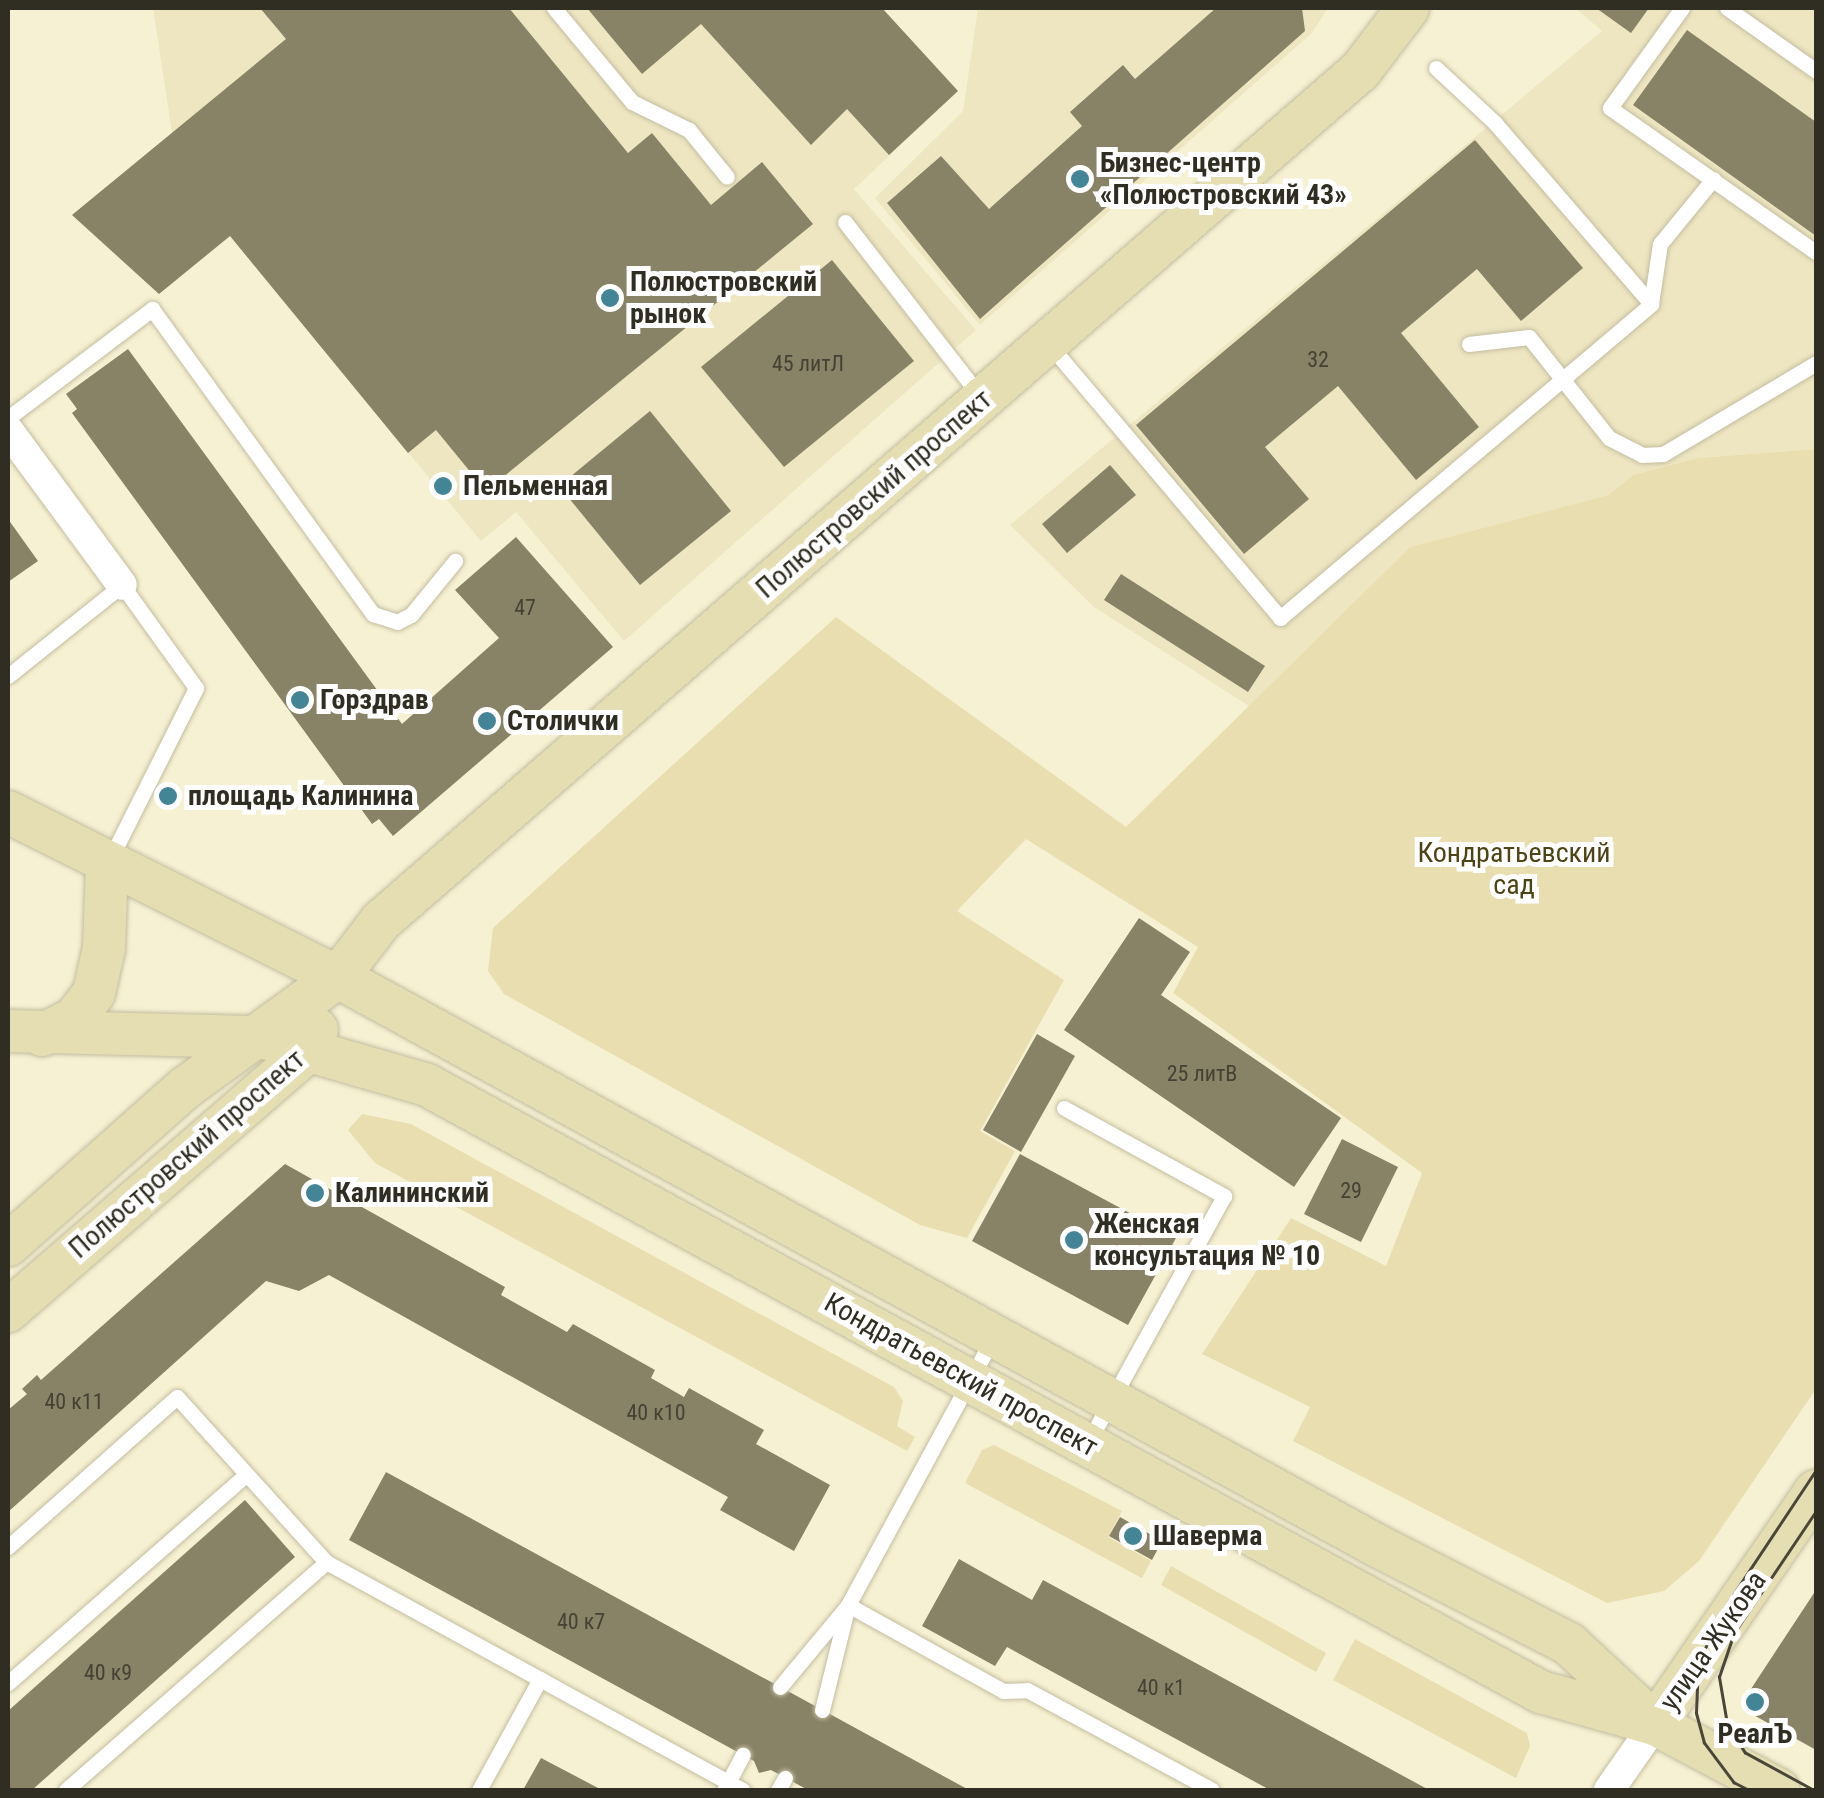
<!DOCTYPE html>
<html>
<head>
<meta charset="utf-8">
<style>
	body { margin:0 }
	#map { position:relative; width:1824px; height:1798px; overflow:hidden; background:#f7f1d3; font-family:"Roboto Condensed",sans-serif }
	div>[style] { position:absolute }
	.built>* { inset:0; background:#eee6c1 }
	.green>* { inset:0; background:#e9deaf }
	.building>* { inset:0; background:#888267 }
	.roads { filter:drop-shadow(0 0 2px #c3bda0) drop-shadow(0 0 2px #c3bda0) }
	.lane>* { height:15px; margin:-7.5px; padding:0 7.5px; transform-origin:7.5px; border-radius:7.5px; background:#fff }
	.street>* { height:30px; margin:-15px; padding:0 15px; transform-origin:15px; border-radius:15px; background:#fff }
	.secondary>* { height:42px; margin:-21px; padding:0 21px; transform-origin:21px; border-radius:21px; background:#e6deb3 }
	.tram>* { height:2.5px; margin:-1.25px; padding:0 1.25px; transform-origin:1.25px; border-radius:1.25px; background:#4a4739 }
	.dots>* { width:28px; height:28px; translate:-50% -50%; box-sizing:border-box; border:5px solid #fff; border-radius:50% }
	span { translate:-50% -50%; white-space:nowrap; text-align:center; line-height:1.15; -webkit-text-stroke:10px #fff; paint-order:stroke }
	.number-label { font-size:22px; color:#464233 }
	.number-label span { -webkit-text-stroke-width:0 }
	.poi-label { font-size:28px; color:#302d22; font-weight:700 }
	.left { translate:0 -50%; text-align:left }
	.street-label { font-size:28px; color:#302d22 }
	.park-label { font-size:28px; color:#4d4314 }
	.frame { position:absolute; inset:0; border:10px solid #302d22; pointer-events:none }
</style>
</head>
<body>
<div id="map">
	<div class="built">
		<i style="clip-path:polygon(153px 8px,882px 8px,958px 91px,854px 189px,976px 330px,624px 641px,516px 512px,481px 541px,230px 236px,159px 294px,72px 215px,172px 133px)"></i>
		<i style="clip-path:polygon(978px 8px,1328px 8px,1312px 33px,980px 325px,875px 198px,963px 111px)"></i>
		<i style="clip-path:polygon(1575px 8px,1816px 8px,1816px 449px,1698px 458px,1633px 475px,1610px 495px,1410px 547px,1249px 706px,1094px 607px,1010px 525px,1602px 31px)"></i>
	</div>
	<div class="green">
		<i style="clip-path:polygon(1816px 449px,1816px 1389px,1699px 1561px,1664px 1591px,1607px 1603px,1293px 1441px,1310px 1407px,1202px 1354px,1291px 1218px,1386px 1266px,1422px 1173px,1173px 993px,1198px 947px,1026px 839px,957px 911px,1064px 980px,980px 1131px,1015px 1151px,967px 1238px,920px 1225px,504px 994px,488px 971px,493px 928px,836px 617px,1126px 827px,1410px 547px,1609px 495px,1633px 475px,1698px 458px)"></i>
		<i style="clip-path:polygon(362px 1114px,411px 1124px,894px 1387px,903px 1401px,897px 1426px,915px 1437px,907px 1451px,375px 1163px,348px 1130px)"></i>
		<i style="clip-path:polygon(994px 1445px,1122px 1511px,1108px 1537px,1151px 1561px,1142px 1578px,965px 1483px,982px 1450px)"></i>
		<i style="clip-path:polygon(1171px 1566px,1326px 1653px,1316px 1672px,1161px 1585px)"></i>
		<i style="clip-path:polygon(1355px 1639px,1527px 1733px,1530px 1746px,1516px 1778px,1333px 1680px)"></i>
	</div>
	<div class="building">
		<i style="clip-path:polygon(260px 8px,509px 8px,628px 153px,652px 133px,711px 205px,762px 162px,813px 224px,486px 491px,436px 430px,408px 453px,230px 236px,159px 294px,72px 215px,286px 39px)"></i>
		<i style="clip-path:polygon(587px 8px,882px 8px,958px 91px,889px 155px,847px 109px,811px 145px,701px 24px,642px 74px)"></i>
		<i style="clip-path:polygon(1216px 8px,1302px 8px,1305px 31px,980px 319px,887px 203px,941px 156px,989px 209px,1082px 126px,1070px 112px,1123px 65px,1135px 79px)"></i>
		<i style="clip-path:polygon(1596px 8px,1649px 8px,1631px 33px)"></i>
		<i style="clip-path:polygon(1687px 30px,1816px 122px,1816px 236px,1633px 105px)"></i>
		<i style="clip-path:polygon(1475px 140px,1583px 268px,1521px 321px,1477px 269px,1401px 333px,1479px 427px,1416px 480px,1338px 386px,1265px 447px,1309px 499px,1244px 554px,1136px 425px)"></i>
		<i style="clip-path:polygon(832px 260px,914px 361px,784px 467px,701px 367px)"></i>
		<i style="clip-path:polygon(128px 349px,402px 724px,499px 638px,455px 590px,516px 537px,613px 647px,393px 836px,379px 819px,372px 824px,72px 413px,77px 409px,66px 394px)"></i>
		<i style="clip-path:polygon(650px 411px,731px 511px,640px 585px,559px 486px)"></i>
		<i style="clip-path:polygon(1110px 465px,1136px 495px,1067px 553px,1042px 524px)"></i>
		<i style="clip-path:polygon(8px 519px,38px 561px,8px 582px)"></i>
		<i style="clip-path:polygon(1121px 574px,1265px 666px,1248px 692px,1104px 600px)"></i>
		<i style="clip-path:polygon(1139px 918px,1190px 952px,1161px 995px,1341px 1118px,1294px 1187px,1064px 1030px)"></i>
		<i style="clip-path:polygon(1037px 1034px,1075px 1056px,1021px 1152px,983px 1130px)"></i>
		<i style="clip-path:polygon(1342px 1139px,1398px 1167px,1361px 1242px,1304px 1214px)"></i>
		<i style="clip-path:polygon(1020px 1154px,1176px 1238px,1128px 1325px,972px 1241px)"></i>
		<i style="clip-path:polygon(285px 1164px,505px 1287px,501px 1295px,567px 1332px,573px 1324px,655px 1370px,651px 1378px,684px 1397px,689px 1388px,764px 1430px,756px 1444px,830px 1485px,794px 1551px,720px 1510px,728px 1497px,329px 1275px,299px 1291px,266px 1281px,8px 1512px,8px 1410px,27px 1394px,22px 1389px,37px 1375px,41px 1380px)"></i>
		<i style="clip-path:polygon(386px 1472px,969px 1790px,808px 1790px,771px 1770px,759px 1773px,754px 1761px,349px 1540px)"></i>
		<i style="clip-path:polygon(245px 1500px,295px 1557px,32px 1790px,8px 1790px,8px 1711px)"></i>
		<i style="clip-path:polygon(1120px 1517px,1162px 1541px,1152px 1560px,1109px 1536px)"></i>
		<i style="clip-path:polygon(959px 1559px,1032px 1600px,1043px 1580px,1429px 1790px,1270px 1790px,1007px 1647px,995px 1666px,922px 1626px)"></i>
		<i style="clip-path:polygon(1816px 1590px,1816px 1750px,1750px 1713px,1747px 1695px)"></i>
		<i style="clip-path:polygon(541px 1758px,602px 1790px,523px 1790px)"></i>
	</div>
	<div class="roads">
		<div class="lane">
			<i style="left:554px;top:8px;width:122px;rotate:50.3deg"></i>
			<i style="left:632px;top:102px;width:64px;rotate:26.2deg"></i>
			<i style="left:689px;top:130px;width:60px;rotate:51deg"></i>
			<i style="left:1682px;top:8px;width:123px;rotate:125.8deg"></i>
			<i style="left:1610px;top:108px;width:251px;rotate:35deg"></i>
			<i style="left:1727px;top:8px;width:109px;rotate:35.3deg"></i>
			<i style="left:1436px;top:68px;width:81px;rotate:43deg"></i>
			<i style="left:1495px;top:123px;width:239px;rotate:49.2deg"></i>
			<i style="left:845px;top:222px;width:220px;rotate:52.2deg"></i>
			<i style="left:1048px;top:343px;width:360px;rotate:49.8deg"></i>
			<i style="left:1280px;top:618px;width:486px;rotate:-40.2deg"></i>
			<i style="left:1651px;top:304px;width:61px;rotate:-81.5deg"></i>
			<i style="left:1660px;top:244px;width:84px;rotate:-50.8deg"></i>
			<i style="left:1469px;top:344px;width:60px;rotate:-6.7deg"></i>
			<i style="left:1529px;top:337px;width:129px;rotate:51.6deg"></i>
			<i style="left:1609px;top:438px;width:37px;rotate:27deg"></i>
			<i style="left:1642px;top:455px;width:21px;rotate:-3deg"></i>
			<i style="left:1663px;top:454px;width:178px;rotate:-30.7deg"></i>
			<i style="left:8px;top:418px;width:181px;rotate:-37.1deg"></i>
			<i style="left:152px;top:309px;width:377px;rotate:54.1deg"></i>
			<i style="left:373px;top:614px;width:25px;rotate:18deg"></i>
			<i style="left:397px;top:622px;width:16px;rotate:-27deg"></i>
			<i style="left:411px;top:615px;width:70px;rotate:-50.8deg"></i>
			<i style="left:8px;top:676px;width:146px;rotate:-38.6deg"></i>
			<i style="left:122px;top:585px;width:127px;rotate:54.3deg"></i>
			<i style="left:196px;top:688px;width:194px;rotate:116.7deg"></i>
			<i style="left:1064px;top:1108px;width:183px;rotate:28.8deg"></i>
			<i style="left:1224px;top:1196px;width:283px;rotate:118.9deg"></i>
			<i style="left:8px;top:1547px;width:226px;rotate:-41.6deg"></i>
			<i style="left:177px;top:1397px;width:222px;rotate:47.9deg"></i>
			<i style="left:326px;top:1562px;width:475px;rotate:28.7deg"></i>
			<i style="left:8px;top:1683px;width:316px;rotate:-41.2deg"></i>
			<i style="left:780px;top:1687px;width:107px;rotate:-50.3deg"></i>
			<i style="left:848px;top:1605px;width:304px;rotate:-61.5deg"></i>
			<i style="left:822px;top:1710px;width:108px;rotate:-76.1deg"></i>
			<i style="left:848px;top:1605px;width:177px;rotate:29deg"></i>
			<i style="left:1003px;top:1691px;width:24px;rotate:-2deg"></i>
			<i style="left:1027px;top:1690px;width:210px;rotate:28.4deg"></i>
			<i style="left:66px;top:1790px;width:346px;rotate:-41.2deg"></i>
			<i style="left:479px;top:1790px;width:127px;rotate:-61.2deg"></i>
			<i style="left:724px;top:1790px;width:40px;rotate:-62deg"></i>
			<i style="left:778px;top:1790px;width:14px;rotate:-60deg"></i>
		</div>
		<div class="street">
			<i style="left:8px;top:430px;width:192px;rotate:53.7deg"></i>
			<i style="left:1609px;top:1790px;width:80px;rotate:-55.1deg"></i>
		</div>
		<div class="secondary">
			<i style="left:8px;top:812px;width:369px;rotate:26.6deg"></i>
			<i style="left:338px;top:977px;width:1181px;rotate:28.69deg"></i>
			<i style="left:1374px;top:1544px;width:219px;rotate:27.1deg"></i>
			<i style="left:1569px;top:1644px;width:110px;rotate:42.8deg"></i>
			<i style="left:8px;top:1031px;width:253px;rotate:1.4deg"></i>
			<i style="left:261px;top:1037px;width:173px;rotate:16.1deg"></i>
			<i style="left:427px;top:1085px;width:1269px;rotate:28.59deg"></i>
			<i style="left:1541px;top:1692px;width:118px;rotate:15.7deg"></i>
			<i style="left:1655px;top:1724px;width:140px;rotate:28deg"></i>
			<i style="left:42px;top:1035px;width:37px;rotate:-27deg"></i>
			<i style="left:75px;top:1018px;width:31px;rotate:-53deg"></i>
			<i style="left:94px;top:993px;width:46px;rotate:-77.5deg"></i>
			<i style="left:104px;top:948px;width:83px;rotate:-87.9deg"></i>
			<i style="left:8px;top:1245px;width:237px;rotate:-41.6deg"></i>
			<i style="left:185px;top:1088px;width:189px;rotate:-36deg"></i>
			<i style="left:338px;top:977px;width:71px;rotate:-52.5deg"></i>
			<i style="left:381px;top:921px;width:1297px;rotate:-40.97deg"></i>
			<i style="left:1360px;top:71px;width:79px;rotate:-52.7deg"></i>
			<i style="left:8px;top:1311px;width:398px;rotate:-40.9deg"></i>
			<i style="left:309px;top:1050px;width:22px;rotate:-69deg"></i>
			<i style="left:1655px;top:1724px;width:283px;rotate:-55.4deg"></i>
		</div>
	</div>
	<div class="tram">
		<i style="left:1748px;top:1790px;width:16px;rotate:-153deg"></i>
		<i style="left:1734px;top:1783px;width:50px;rotate:-126.9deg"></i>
		<i style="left:1704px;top:1743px;width:31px;rotate:-105deg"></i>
		<i style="left:1696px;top:1713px;width:50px;rotate:-87.7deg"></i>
		<i style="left:1698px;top:1663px;width:59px;rotate:-64.7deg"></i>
		<i style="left:1723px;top:1610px;width:168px;rotate:-56.4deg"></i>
		<i style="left:1813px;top:1790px;width:77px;rotate:-151.4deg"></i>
		<i style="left:1745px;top:1753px;width:34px;rotate:-122deg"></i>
		<i style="left:1727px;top:1724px;width:48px;rotate:-99.7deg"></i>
		<i style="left:1719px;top:1677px;width:46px;rotate:-71.2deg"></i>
		<i style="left:1734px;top:1633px;width:147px;rotate:-56.1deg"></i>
	</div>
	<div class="dots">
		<i style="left:1080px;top:179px;background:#438596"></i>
		<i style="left:610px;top:298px;background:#438596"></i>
		<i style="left:443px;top:486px;background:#438596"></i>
		<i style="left:300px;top:700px;background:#438596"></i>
		<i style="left:487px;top:721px;background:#438596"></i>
		<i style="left:168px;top:796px;background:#438596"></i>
		<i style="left:315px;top:1193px;background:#438596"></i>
		<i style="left:1074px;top:1240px;background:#438596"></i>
		<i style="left:1133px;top:1536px;background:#438596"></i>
		<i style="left:1755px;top:1702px;background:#438596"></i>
	</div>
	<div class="number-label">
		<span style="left:1318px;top:360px">32</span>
		<span style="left:808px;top:364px">45 литЛ</span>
		<span style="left:525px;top:608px">47</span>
		<span style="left:1202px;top:1074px">25 литВ</span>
		<span style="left:1351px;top:1191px">29</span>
		<span style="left:74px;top:1402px">40 к11</span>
		<span style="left:656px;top:1413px">40 к10</span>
		<span style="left:581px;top:1622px">40 к7</span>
		<span style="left:108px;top:1673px">40 к9</span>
		<span style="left:1161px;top:1688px">40 к1</span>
	</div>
	<div class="poi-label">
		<span class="left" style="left:1100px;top:179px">Бизнес-центр<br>«Полюстровский 43»</span>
		<span class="left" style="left:630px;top:298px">Полюстровский<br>рынок</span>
		<span class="left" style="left:463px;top:486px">Пельменная</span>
		<span class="left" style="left:320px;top:700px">Горздрав</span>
		<span class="left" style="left:507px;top:721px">Столички</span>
		<span class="left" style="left:188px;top:796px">площадь Калинина</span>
		<span class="left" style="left:335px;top:1193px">Калининский</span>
		<span class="left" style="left:1094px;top:1240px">Женская<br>консультация № 10</span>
		<span class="left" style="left:1153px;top:1536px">Шаверма</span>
		<span style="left:1755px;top:1734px">РеалЪ</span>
	</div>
	<div class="street-label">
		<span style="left:874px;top:494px;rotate:-41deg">Полюстровский проспект</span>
		<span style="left:187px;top:1154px;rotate:-41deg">Полюстровский проспект</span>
		<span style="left:961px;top:1375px;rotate:29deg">Кондратьевский проспект</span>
		<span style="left:1713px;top:1641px;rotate:-55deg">улица Жукова</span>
	</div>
	<div class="park-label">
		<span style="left:1514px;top:869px">Кондратьевский<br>сад</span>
	</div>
	<div class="frame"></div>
</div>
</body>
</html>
